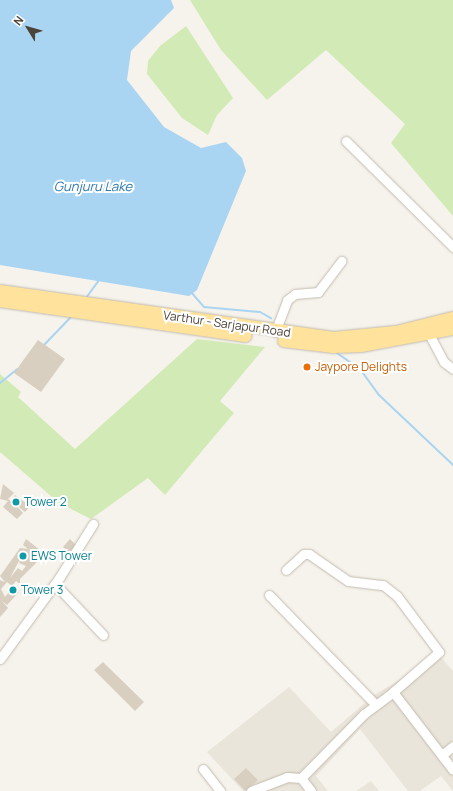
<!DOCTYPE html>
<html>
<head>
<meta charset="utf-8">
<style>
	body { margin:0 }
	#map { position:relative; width:453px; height:791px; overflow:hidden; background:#f6f3ec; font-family:Manrope,sans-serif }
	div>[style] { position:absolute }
	.residential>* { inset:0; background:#eae5da }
	.green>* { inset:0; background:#d2eab5 }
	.water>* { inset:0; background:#a9d4f2 }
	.stream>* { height:2px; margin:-1px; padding:0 1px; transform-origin:1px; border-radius:1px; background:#a9d4f2 }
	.building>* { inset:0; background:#d8cfc1 }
	.roads { filter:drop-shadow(0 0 1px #c2bbae) drop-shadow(0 0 1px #c2bbae) }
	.minor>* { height:9px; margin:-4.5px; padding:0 4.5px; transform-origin:4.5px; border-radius:4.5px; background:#fff }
	.major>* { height:12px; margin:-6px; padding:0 6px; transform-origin:6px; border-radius:6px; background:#ffe39c }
	.dots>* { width:11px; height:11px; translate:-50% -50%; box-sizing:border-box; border:2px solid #fff; border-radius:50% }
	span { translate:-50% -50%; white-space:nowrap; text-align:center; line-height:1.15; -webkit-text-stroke:4px #fff; paint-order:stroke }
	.street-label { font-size:12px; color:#4b4439 }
	.food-label { font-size:12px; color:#c56008 }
	.left { translate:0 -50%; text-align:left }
	.culture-label { font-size:12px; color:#0d838f }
	.water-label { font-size:13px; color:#2e7ab2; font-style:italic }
	.north { position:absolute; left:8px; top:8px; width:40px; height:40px; -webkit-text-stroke:3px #fff; paint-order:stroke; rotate:307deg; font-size:11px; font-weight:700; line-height:16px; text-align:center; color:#4b4439 }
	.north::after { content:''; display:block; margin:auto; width:14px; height:18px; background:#4b4439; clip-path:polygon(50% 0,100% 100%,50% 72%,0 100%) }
</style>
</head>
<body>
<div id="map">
	<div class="residential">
		<i style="clip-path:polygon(440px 656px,453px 671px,453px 791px,441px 776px,420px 791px,408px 791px,360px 729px,316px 776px,328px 791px,243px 791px,207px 752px,289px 687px,331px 732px,374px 695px)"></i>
		<i style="clip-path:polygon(371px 781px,379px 791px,356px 791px)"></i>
	</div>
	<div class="green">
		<i style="clip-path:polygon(190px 0,453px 0,453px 216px,391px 143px,405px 124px,326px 50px,267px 100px,221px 50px)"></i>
		<i style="clip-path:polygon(186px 26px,233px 98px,217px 115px,208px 135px,182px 118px,147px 74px,148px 61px,160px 46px)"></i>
		<i style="clip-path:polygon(197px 339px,265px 347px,220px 401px,234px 413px,165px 495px,148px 478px,91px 519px,59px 503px,0 452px,0 374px,21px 392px,18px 397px,75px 449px)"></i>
	</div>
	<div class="water">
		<i style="clip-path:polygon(0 0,171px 0,174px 8px,131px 51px,127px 80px,164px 127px,201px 148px,226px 142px,242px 158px,246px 171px,197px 290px,189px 296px,0 265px)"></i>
	</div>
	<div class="stream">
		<i style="left:191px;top:292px;width:20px;rotate:49deg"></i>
		<i style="left:204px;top:307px;width:56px;rotate:5.1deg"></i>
		<i style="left:260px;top:312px;width:13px;rotate:29deg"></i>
		<i style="left:86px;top:298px;width:24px;rotate:-54deg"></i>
		<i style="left:43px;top:346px;width:42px;rotate:-46deg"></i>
		<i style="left:337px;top:353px;width:28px;rotate:35deg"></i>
		<i style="left:360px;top:369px;width:32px;rotate:54deg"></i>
		<i style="left:379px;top:395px;width:102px;rotate:43.4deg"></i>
		<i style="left:0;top:383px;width:22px;rotate:-39deg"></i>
	</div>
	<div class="building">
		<i style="clip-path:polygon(38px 340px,65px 359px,41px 392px,14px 373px)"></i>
		<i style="clip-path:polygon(3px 484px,14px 493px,8px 499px,11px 501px,15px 495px,30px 506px,25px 512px,15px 504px,23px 513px,17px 519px,3px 507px,8px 501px,0 499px)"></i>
		<i style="clip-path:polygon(evenodd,26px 539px,40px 550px,34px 554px,28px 551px,33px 555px,29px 560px,34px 556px,38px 561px,20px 579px,20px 584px,16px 581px,12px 586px,7px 582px,1px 589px,5px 597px,13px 587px,19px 592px,7px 605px,2px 601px,8px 608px,0 617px,0 580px,5px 582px,0 576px,20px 548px,28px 549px,23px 545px,26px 539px,20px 559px,19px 563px,26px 566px,22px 571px,18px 568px,10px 578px,20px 559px)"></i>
		<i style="clip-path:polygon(70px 539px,76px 545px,69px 552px,63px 547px)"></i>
		<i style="clip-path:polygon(103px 662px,144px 702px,135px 711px,94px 670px)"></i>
		<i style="clip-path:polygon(246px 768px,258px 780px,245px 791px,234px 779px)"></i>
	</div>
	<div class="roads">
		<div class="minor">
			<i style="left:346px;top:141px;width:151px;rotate:44.7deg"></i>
			<i style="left:275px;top:332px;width:34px;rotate:-69deg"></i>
			<i style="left:287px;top:300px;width:10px;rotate:-37deg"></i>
			<i style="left:295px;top:294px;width:23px;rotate:-5deg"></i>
			<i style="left:318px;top:292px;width:39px;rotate:-53deg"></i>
			<i style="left:429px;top:334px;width:32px;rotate:62deg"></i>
			<i style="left:444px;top:362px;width:11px;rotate:38deg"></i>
			<i style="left:286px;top:570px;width:24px;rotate:-42deg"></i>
			<i style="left:304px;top:554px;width:5px"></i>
			<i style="left:309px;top:554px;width:47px;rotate:34.7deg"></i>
			<i style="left:348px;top:581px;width:35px;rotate:7deg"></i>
			<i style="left:383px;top:585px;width:18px;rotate:38deg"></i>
			<i style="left:397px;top:596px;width:70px;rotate:53.1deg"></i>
			<i style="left:439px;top:652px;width:61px;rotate:139deg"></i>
			<i style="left:55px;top:584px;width:70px;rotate:46.7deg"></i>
			<i style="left:269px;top:595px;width:152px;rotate:45.8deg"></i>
			<i style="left:0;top:659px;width:100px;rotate:-53.9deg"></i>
			<i style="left:59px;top:578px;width:64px;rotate:-57.8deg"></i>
			<i style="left:442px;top:755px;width:14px;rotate:-39deg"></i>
			<i style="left:203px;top:769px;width:28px;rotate:52deg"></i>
			<i style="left:301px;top:778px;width:90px;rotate:-45.5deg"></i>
			<i style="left:364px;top:714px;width:36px;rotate:-37deg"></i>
			<i style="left:393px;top:692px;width:98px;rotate:52.4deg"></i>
			<i style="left:251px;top:791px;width:39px;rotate:-21deg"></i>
			<i style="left:287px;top:777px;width:14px;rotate:4deg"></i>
			<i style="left:301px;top:778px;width:16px;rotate:52deg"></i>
		</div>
		<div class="major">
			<i style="left:0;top:291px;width:337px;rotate:8deg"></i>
			<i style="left:334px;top:338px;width:62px;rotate:-5.5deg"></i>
			<i style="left:396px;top:332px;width:59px;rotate:-13.8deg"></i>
			<i style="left:0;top:301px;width:248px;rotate:8.1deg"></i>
			<i style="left:284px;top:341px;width:50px;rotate:6.8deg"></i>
			<i style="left:334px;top:347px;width:27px;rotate:-2deg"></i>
			<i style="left:361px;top:346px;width:94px;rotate:-10.5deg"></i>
		</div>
	</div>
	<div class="dots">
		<i style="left:307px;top:367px;background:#e8710a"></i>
		<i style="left:16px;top:502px;background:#0f9aa8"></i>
		<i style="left:23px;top:556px;background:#0f9aa8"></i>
		<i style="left:13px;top:590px;background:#0f9aa8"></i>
	</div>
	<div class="street-label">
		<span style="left:227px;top:324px;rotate:8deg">Varthur - Sarjapur Road</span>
	</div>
	<div class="food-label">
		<span class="left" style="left:315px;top:367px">Jaypore Delights</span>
	</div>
	<div class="culture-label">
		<span class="left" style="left:24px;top:502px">Tower 2</span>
		<span class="left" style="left:31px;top:556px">EWS Tower</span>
		<span class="left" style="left:21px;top:590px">Tower 3</span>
	</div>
	<div class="water-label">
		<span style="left:93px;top:186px">Gunjuru Lake</span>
	</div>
	<div class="north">N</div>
</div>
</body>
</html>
